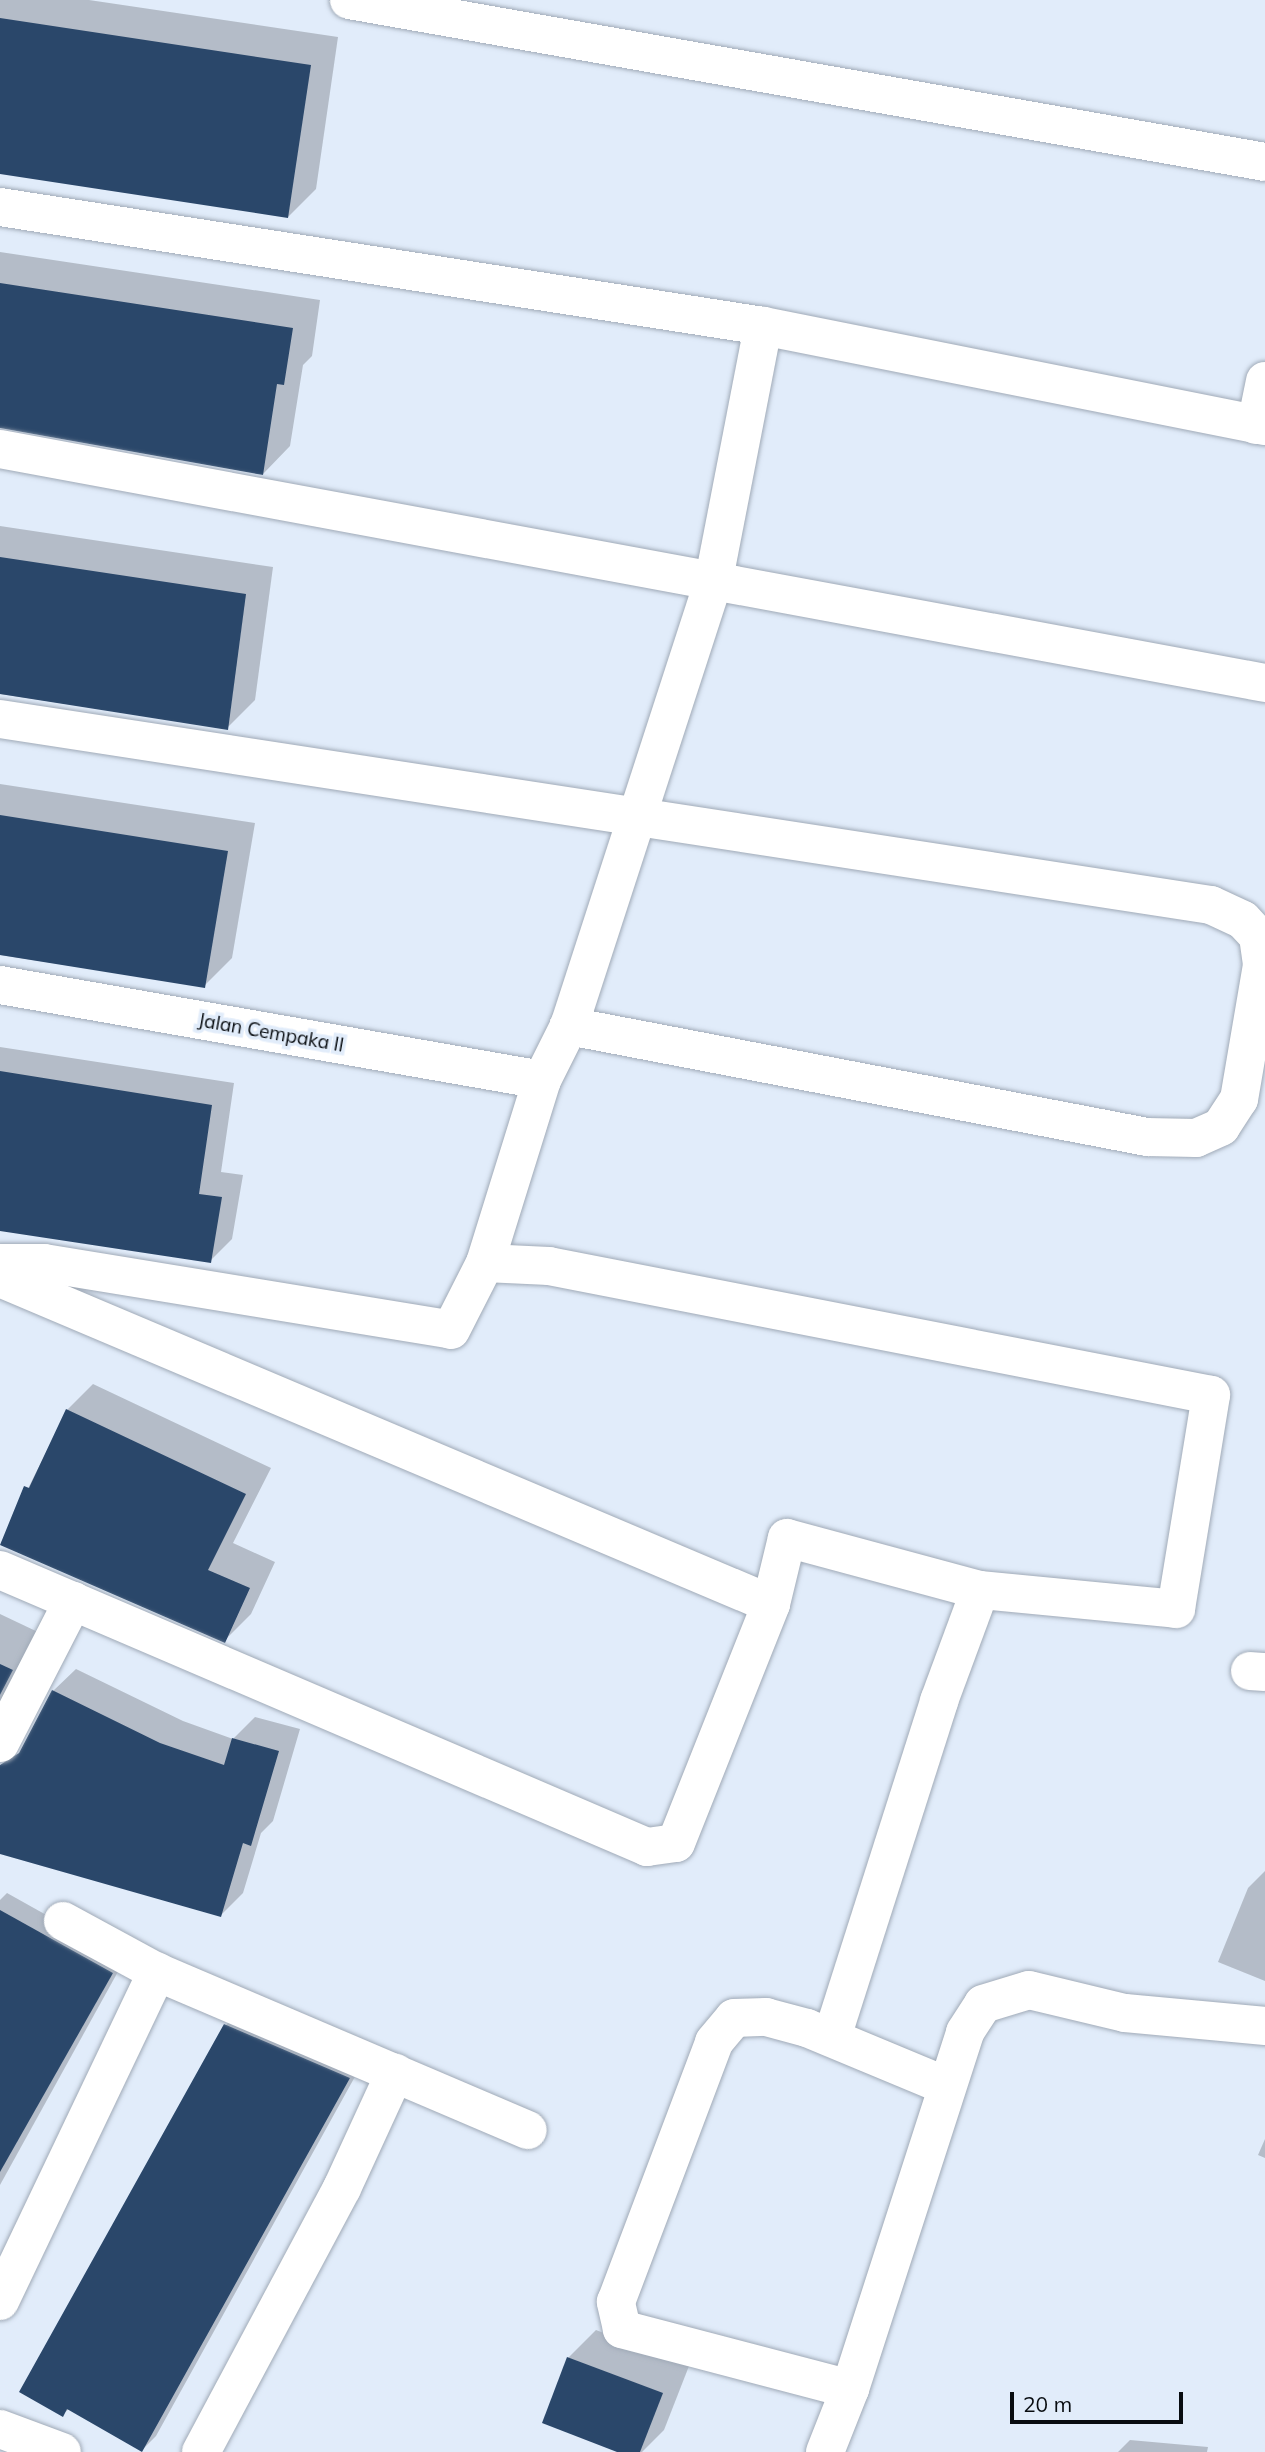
<!DOCTYPE html>
<html>
<head>
<meta charset="utf-8">
<style>
	body { margin:0 }
	#map { position:relative; width:1265px; height:2452px; overflow:hidden; background:#e1ecfa; font-family:Mulish,sans-serif }
	div>[style] { position:absolute }
	.shadow>* { inset:0; background:#0003 }
	.building>* { inset:0; background:#2a476a }
	.roads { filter:drop-shadow(0 0 2px #a0aab7) drop-shadow(0 0 2px #a0aab7) }
	.street>* { height:38px; margin:-19px; padding:0 19px; transform-origin:19px; border-radius:19px; background:#fff }
	span { translate:-50% -50%; white-space:nowrap; text-align:center; line-height:1.15; -webkit-text-stroke:7px #e1ecfa; paint-order:stroke }
	.street-label { font-size:19px; color:#080c10 }
	.scale { position:absolute; left:1010px; top:2392px; width:173px; height:32px; box-sizing:border-box; border:4px solid #080c10; border-top:0; padding-left:9px; font-size:21px; line-height:24px; white-space:nowrap; color:#080c10; -webkit-text-stroke:5px #e1ecfa; paint-order:stroke }
</style>
</head>
<body>
<div id="map">
	<div class="shadow">
		<i style="clip-path:polygon(0 0,89px 0,338px 37px,316px 189px,288px 217px,0 173px)"></i>
		<i style="clip-path:polygon(0 252px,320px 300px,312px 356px,303px 365px,290px 446px,263px 474px,0 426px)"></i>
		<i style="clip-path:polygon(0 526px,273px 567px,255px 700px,227px 728px,0 694px)"></i>
		<i style="clip-path:polygon(0 784px,255px 823px,232px 958px,204px 986px,0 955px)"></i>
		<i style="clip-path:polygon(0 1047px,234px 1083px,221px 1172px,243px 1175px,232px 1239px,210px 1261px,0 1228px)"></i>
		<i style="clip-path:polygon(93px 1384px,271px 1468px,233px 1543px,275px 1562px,251px 1614px,225px 1640px,1px 1543px,67px 1410px)"></i>
		<i style="clip-path:polygon(0 1614px,40px 1633px,0 1713px)"></i>
		<i style="clip-path:polygon(76px 1669px,183px 1721px,233px 1739px,255px 1717px,300px 1729px,273px 1821px,261px 1833px,243px 1893px,221px 1915px,53px 1691px)"></i>
		<i style="clip-path:polygon(1265px 1871px,1265px 1981px,1218px 1962px,1248px 1888px)"></i>
		<i style="clip-path:polygon(7px 1893px,125px 1959px,0 2185px,0 1900px)"></i>
		<i style="clip-path:polygon(240px 2011px,362px 2064px,156px 2436px,142px 2450px,70px 2408px,62px 2415px,226px 2025px)"></i>
		<i style="clip-path:polygon(1265px 2139px,1265px 2158px,1258px 2155px)"></i>
		<i style="clip-path:polygon(596px 2330px,689px 2366px,664px 2430px,642px 2452px,622px 2452px,568px 2358px)"></i>
		<i style="clip-path:polygon(1130px 2440px,1208px 2447px,1207px 2452px,1118px 2452px)"></i>
	</div>
	<div class="building">
		<i style="clip-path:polygon(0 18px,311px 65px,288px 218px,0 174px)"></i>
		<i style="clip-path:polygon(0 283px,293px 328px,284px 385px,277px 384px,263px 475px,0 428px)"></i>
		<i style="clip-path:polygon(0 557px,246px 594px,228px 730px,0 694px)"></i>
		<i style="clip-path:polygon(0 815px,228px 851px,205px 988px,0 955px)"></i>
		<i style="clip-path:polygon(0 1071px,212px 1105px,199px 1194px,222px 1197px,211px 1263px,0 1231px)"></i>
		<i style="clip-path:polygon(66px 1409px,246px 1494px,208px 1570px,250px 1588px,225px 1643px,0 1545px,24px 1486px,29px 1488px)"></i>
		<i style="clip-path:polygon(0 1664px,13px 1670px,0 1695px)"></i>
		<i style="clip-path:polygon(52px 1690px,160px 1743px,224px 1765px,232px 1738px,279px 1751px,251px 1846px,243px 1843px,221px 1917px,0 1854px,0 1765px,19px 1753px)"></i>
		<i style="clip-path:polygon(0 1910px,113px 1973px,0 2172px)"></i>
		<i style="clip-path:polygon(224px 2024px,350px 2078px,142px 2452px,67px 2409px,63px 2417px,19px 2392px)"></i>
		<i style="clip-path:polygon(567px 2357px,663px 2393px,640px 2452px,617px 2452px,542px 2423px)"></i>
	</div>
	<div class="roads">
		<div class="street">
			<i style="left:349px;top:0;width:930px;rotate:10.03deg"></i>
			<i style="left:0;top:207px;width:772px;rotate:8.86deg"></i>
			<i style="left:763px;top:326px;width:512px;rotate:11.27deg"></i>
			<i style="left:1256px;top:425px;width:45px;rotate:-78.4deg"></i>
			<i style="left:0;top:449px;width:1286px;rotate:10.48deg"></i>
			<i style="left:0;top:719px;width:1225px;rotate:8.73deg"></i>
			<i style="left:1211px;top:905px;width:35px;rotate:25deg"></i>
			<i style="left:1243px;top:920px;width:22px;rotate:47deg"></i>
			<i style="left:1258px;top:936px;width:29px;rotate:82deg"></i>
			<i style="left:1262px;top:965px;width:136px;rotate:99.7deg"></i>
			<i style="left:1239px;top:1099px;width:33px;rotate:123deg"></i>
			<i style="left:1221px;top:1127px;width:27px;rotate:156deg"></i>
			<i style="left:1196px;top:1138px;width:49px;rotate:-178.8deg"></i>
			<i style="left:1147px;top:1137px;width:589px;rotate:-169.13deg"></i>
			<i style="left:0;top:985px;width:550px;rotate:9.94deg"></i>
			<i style="left:0;top:1263px;width:44px"></i>
			<i style="left:44px;top:1263px;width:412px;rotate:9.3deg"></i>
			<i style="left:451px;top:1330px;width:75px;rotate:-63.1deg"></i>
			<i style="left:485px;top:1263px;width:192px;rotate:-72.7deg"></i>
			<i style="left:542px;top:1080px;width:60px;rotate:-63.4deg"></i>
			<i style="left:569px;top:1026px;width:465px;rotate:-72deg"></i>
			<i style="left:713px;top:584px;width:263px;rotate:-79deg"></i>
			<i style="left:0;top:1278px;width:837px;rotate:22.92deg"></i>
			<i style="left:0;top:1570px;width:704px;rotate:23.18deg"></i>
			<i style="left:647px;top:1847px;width:29px;rotate:-8deg"></i>
			<i style="left:676px;top:1843px;width:257px;rotate:-68.3deg"></i>
			<i style="left:771px;top:1604px;width:68px;rotate:-76.4deg"></i>
			<i style="left:787px;top:1538px;width:200px;rotate:15.1deg"></i>
			<i style="left:980px;top:1590px;width:197px;rotate:5.5deg"></i>
			<i style="left:1176px;top:1609px;width:217px;rotate:-80.7deg"></i>
			<i style="left:1211px;top:1395px;width:674px;rotate:-168.97deg"></i>
			<i style="left:549px;top:1266px;width:64px;rotate:-177.3deg"></i>
			<i style="left:1250px;top:1671px;width:15px;rotate:4deg"></i>
			<i style="left:0;top:1743px;width:160px;rotate:-62.8deg"></i>
			<i style="left:63px;top:1921px;width:107px;rotate:28.5deg"></i>
			<i style="left:157px;top:1972px;width:403px;rotate:23.1deg"></i>
			<i style="left:832px;top:2037px;width:353px;rotate:-72.3deg"></i>
			<i style="left:939px;top:1701px;width:118px;rotate:-69.7deg"></i>
			<i style="left:0;top:2301px;width:365px;rotate:-64.5deg"></i>
			<i style="left:850px;top:2389px;width:236px;rotate:-165.3deg"></i>
			<i style="left:622px;top:2329px;width:28px;rotate:-103deg"></i>
			<i style="left:616px;top:2302px;width:278px;rotate:-69.3deg"></i>
			<i style="left:714px;top:2042px;width:31px;rotate:-50deg"></i>
			<i style="left:734px;top:2018px;width:32px;rotate:-2deg"></i>
			<i style="left:766px;top:2017px;width:42px;rotate:15deg"></i>
			<i style="left:807px;top:2028px;width:151px;rotate:22.6deg"></i>
			<i style="left:0;top:2429px;width:66px;rotate:20.4deg"></i>
			<i style="left:201px;top:2452px;width:299px;rotate:-61.9deg"></i>
			<i style="left:342px;top:2188px;width:127px;rotate:-65.3deg"></i>
			<i style="left:825px;top:2452px;width:68px;rotate:-68.4deg"></i>
			<i style="left:850px;top:2389px;width:375px;rotate:-72.1deg"></i>
			<i style="left:965px;top:2032px;width:33px;rotate:-57deg"></i>
			<i style="left:983px;top:2004px;width:48px;rotate:-16.9deg"></i>
			<i style="left:1029px;top:1990px;width:99px;rotate:13.5deg"></i>
			<i style="left:1125px;top:2013px;width:141px;rotate:5.3deg"></i>
		</div>
	</div>
	<div class="street-label">
		<span style="left:271px;top:1033px;rotate:10deg">Jalan Cempaka II</span>
	</div>
	<div class="scale">20 m</div>
</div>
</body>
</html>
